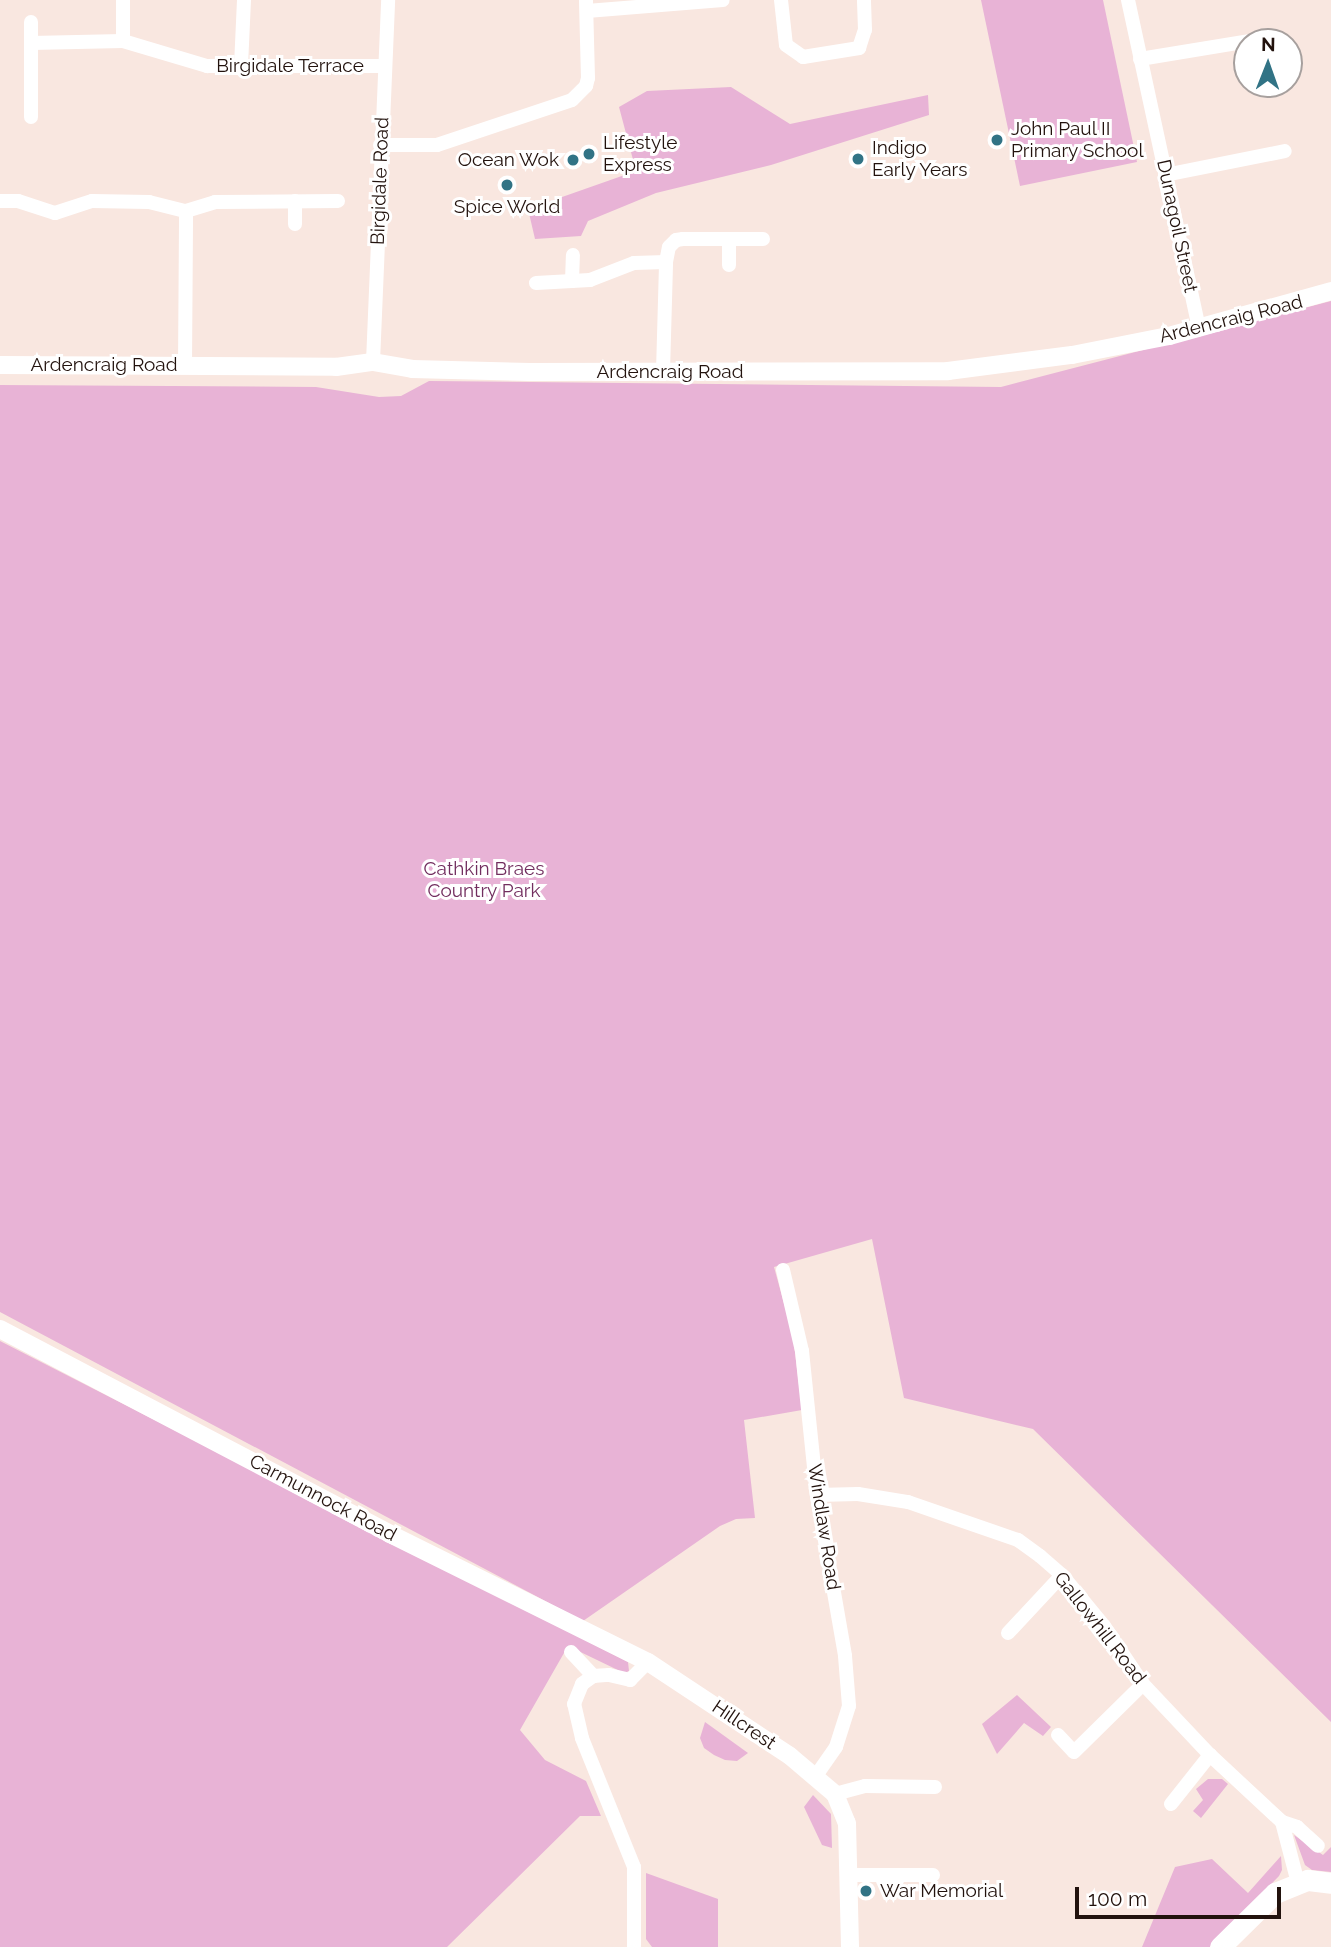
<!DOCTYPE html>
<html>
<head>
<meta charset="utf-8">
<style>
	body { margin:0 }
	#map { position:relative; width:1331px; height:1947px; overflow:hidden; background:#f9e7e0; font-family:Raleway,sans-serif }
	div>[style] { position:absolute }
	.green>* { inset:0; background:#e8b3d6 }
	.minor>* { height:14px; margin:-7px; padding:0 7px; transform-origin:7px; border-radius:7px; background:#fff }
	.tertiary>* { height:18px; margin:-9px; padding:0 9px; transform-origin:9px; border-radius:9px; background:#fff }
	.secondary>* { height:21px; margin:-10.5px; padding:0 10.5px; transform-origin:10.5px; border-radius:10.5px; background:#fff }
	.dots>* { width:19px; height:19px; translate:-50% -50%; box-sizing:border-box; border:4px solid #fff; border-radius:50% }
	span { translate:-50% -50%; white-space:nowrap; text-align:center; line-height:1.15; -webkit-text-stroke:6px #fff; paint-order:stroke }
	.street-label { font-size:19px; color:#22120d }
	.poi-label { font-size:19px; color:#22120d }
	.left { translate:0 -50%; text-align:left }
	.right { translate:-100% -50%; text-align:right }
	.park-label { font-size:19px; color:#722e5f }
	.north { position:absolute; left:1233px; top:28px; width:70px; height:70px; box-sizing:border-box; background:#fff; border:2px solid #a7a09e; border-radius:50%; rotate:1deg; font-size:19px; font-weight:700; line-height:28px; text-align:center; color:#22120d }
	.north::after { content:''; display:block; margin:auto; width:24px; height:32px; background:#317385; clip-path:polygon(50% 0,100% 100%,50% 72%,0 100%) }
	.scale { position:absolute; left:1075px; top:1887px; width:206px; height:32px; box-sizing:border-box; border:4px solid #22120d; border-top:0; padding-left:9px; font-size:21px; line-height:24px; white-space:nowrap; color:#22120d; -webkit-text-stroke:5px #fff; paint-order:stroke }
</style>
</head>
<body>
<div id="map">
	<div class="green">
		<i style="clip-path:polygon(981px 0,1103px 0,1137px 162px,1020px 186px)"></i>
		<i style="clip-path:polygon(731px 87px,790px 124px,928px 95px,929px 115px,771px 165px,656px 193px,588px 221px,581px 236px,535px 239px,528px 209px,636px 171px,619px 107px,647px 91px)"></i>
		<i style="clip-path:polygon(1331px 301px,1331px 1722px,1033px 1429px,904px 1398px,872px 1239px,774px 1267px,793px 1336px,802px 1410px,744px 1420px,755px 1518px,736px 1519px,720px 1526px,583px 1621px,0 1312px,0 385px,316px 387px,379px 397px,401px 396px,429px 381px,1001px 387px)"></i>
		<i style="clip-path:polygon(0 1341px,628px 1662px,629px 1671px,624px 1673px,568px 1646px,520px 1730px,545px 1760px,586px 1781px,601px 1816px,580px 1816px,447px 1947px,0 1947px)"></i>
		<i style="clip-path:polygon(1017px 1695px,1051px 1727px,1043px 1736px,1024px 1723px,997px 1754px,982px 1724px)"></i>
		<i style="clip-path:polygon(705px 1722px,748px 1753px,737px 1761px,725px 1760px,714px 1755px,704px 1748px,700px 1738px)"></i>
		<i style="clip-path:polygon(1208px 1779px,1222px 1779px,1228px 1784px,1201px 1818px,1193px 1811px,1203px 1800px,1196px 1789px)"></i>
		<i style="clip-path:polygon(813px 1795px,831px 1814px,832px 1848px,822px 1845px,804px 1807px)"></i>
		<i style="clip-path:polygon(1294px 1835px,1323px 1855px,1331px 1847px,1331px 1872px,1312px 1870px,1305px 1865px)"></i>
		<i style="clip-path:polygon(1281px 1856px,1282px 1870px,1279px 1876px,1210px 1947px,1142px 1947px,1175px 1867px,1212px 1859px,1248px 1893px)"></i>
		<i style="clip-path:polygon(646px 1873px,718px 1899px,718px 1947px,652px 1947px,646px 1939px)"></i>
	</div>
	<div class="minor">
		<i style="left:781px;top:0;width:45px;rotate:83.7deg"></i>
		<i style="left:786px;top:45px;width:21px;rotate:35deg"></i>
		<i style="left:803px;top:57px;width:57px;rotate:-9.1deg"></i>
		<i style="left:859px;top:48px;width:19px;rotate:-72deg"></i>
		<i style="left:865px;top:30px;width:30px;rotate:-92deg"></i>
		<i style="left:1128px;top:0;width:337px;rotate:77.8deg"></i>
		<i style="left:587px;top:11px;width:136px;rotate:-4.6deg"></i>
		<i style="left:123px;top:41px;width:41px;rotate:-90deg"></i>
		<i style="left:31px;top:43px;width:92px;rotate:-1.2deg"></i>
		<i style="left:123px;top:41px;width:88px;rotate:16.6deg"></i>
		<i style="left:207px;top:66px;width:178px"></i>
		<i style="left:1140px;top:59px;width:124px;rotate:-9.3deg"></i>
		<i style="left:241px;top:66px;width:66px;rotate:-87.4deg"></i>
		<i style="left:31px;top:117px;width:95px;rotate:-90deg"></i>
		<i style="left:380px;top:145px;width:57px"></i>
		<i style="left:437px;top:145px;width:142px;rotate:-18.4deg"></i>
		<i style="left:572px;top:100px;width:20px;rotate:-45deg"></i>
		<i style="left:586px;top:86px;width:8px;rotate:-76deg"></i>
		<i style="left:588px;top:78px;width:78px;rotate:-91.5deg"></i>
		<i style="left:1165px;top:175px;width:122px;rotate:-11.3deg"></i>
		<i style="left:0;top:201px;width:18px"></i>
		<i style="left:18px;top:201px;width:39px;rotate:18deg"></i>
		<i style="left:55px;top:213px;width:39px;rotate:-18deg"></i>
		<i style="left:92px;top:201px;width:57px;rotate:1deg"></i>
		<i style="left:149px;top:202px;width:38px;rotate:14deg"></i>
		<i style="left:186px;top:211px;width:30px;rotate:-17deg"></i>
		<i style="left:215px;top:202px;width:123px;rotate:-0.5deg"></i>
		<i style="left:295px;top:224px;width:23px;rotate:-90deg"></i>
		<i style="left:729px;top:265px;width:26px;rotate:-90deg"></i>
		<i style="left:572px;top:281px;width:26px;rotate:-88deg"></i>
		<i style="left:536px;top:283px;width:54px;rotate:-3.2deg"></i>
		<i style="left:590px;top:280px;width:47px;rotate:-21.1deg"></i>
		<i style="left:634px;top:263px;width:32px;rotate:-2deg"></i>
		<i style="left:373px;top:362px;width:362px;rotate:-87.6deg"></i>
		<i style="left:185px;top:366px;width:155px;rotate:-89.6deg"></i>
		<i style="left:663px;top:372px;width:110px;rotate:-88.4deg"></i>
		<i style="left:666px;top:262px;width:15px;rotate:-79deg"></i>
		<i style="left:669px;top:247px;width:10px;rotate:-45deg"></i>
		<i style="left:676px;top:240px;width:7px;rotate:-8deg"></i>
		<i style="left:683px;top:239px;width:80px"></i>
		<i style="left:783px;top:1270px;width:83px;rotate:76.8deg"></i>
		<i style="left:802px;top:1351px;width:145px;rotate:84.1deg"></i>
		<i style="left:817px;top:1495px;width:163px;rotate:80.1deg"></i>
		<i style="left:845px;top:1656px;width:50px;rotate:85.4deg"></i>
		<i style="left:849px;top:1706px;width:43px;rotate:107.6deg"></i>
		<i style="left:836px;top:1747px;width:35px;rotate:125deg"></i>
		<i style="left:817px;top:1495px;width:41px;rotate:-1.4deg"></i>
		<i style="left:858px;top:1494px;width:51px;rotate:9.1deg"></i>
		<i style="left:908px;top:1502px;width:116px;rotate:19.1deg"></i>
		<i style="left:1018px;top:1540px;width:27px;rotate:36deg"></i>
		<i style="left:1040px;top:1556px;width:29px;rotate:41deg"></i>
		<i style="left:1062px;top:1575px;width:66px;rotate:50.5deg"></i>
		<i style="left:1104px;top:1626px;width:70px;rotate:56.1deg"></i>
		<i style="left:1143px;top:1684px;width:98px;rotate:46.7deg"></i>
		<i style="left:1210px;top:1755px;width:98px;rotate:42.9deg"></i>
		<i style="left:1282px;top:1822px;width:63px;rotate:75.3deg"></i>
		<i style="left:1008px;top:1633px;width:79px;rotate:-47deg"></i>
		<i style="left:571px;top:1652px;width:33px;rotate:47deg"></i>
		<i style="left:1058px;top:1735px;width:23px;rotate:47deg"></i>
		<i style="left:1074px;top:1752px;width:97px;rotate:-44.6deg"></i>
		<i style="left:835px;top:1794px;width:31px;rotate:-15deg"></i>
		<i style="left:865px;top:1786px;width:70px;rotate:0.8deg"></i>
		<i style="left:1171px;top:1804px;width:63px;rotate:-51.5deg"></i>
		<i style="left:1282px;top:1822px;width:16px;rotate:18deg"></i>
		<i style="left:1297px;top:1827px;width:28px;rotate:42deg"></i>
		<i style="left:850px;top:1875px;width:83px"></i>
		<i style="left:634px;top:1947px;width:80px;rotate:-90deg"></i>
		<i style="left:634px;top:1867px;width:139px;rotate:-112deg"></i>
		<i style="left:582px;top:1738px;width:35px;rotate:-103deg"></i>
		<i style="left:574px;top:1704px;width:22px;rotate:-68deg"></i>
		<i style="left:582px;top:1684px;width:14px;rotate:-36deg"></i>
		<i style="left:593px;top:1676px;width:16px;rotate:-4deg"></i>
		<i style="left:609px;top:1675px;width:22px;rotate:13deg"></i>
		<i style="left:630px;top:1680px;width:25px;rotate:-45deg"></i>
	</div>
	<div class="tertiary">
		<i style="left:0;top:365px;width:336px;rotate:0.3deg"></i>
		<i style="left:336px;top:367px;width:37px;rotate:-8deg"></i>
		<i style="left:373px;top:362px;width:40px;rotate:10deg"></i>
		<i style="left:412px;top:369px;width:118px;rotate:1.5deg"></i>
		<i style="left:530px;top:372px;width:418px;rotate:-0.1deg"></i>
		<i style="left:948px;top:371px;width:125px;rotate:-7.4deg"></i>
		<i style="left:1072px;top:355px;width:99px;rotate:-11.1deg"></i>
		<i style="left:1169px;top:336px;width:168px;rotate:-15.5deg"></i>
		<i style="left:0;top:1329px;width:441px;rotate:27.7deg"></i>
		<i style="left:390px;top:1534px;width:288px;rotate:26.4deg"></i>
		<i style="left:648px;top:1662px;width:170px;rotate:33.5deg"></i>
		<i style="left:790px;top:1756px;width:59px;rotate:40.2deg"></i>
		<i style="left:835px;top:1794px;width:31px;rotate:68deg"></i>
		<i style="left:847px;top:1823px;width:124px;rotate:88.6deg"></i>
	</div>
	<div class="secondary">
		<i style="left:1220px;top:1947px;width:77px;rotate:-44.5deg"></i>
		<i style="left:1275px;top:1893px;width:35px;rotate:-22deg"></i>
		<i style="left:1308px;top:1880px;width:23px;rotate:7deg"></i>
	</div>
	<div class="dots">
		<i style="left:997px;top:140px;background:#317385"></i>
		<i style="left:589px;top:154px;background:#317385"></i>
		<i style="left:858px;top:159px;background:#317385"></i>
		<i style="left:573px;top:160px;background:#317385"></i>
		<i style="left:507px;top:185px;background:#317385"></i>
		<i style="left:866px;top:1891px;background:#317385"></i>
	</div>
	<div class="street-label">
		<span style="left:290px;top:66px">Birgidale Terrace</span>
		<span style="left:380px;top:181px;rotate:-88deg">Birgidale Road</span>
		<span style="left:1177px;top:226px;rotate:78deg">Dunagoil Street</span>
		<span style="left:1231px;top:319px;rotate:-14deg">Ardencraig Road</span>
		<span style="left:104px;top:365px">Ardencraig Road</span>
		<span style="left:670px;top:372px">Ardencraig Road</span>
		<span style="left:323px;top:1498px;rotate:28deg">Carmunnock Road</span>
		<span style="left:824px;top:1527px;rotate:81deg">Windlaw Road</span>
		<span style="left:1100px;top:1628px;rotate:52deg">Gallowhill Road</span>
		<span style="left:744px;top:1725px;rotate:34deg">Hillcrest</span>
	</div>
	<div class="poi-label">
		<span class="left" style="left:1011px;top:140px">John Paul II<br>Primary School</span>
		<span class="left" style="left:603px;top:154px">Lifestyle<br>Express</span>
		<span class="left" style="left:872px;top:159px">Indigo<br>Early Years</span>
		<span class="right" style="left:559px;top:160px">Ocean Wok</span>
		<span style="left:507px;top:207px">Spice World</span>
		<span class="left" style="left:880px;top:1891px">War Memorial</span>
	</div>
	<div class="park-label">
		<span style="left:484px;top:880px">Cathkin Braes<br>Country Park</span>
	</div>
	<div class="north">N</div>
	<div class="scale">100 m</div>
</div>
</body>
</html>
